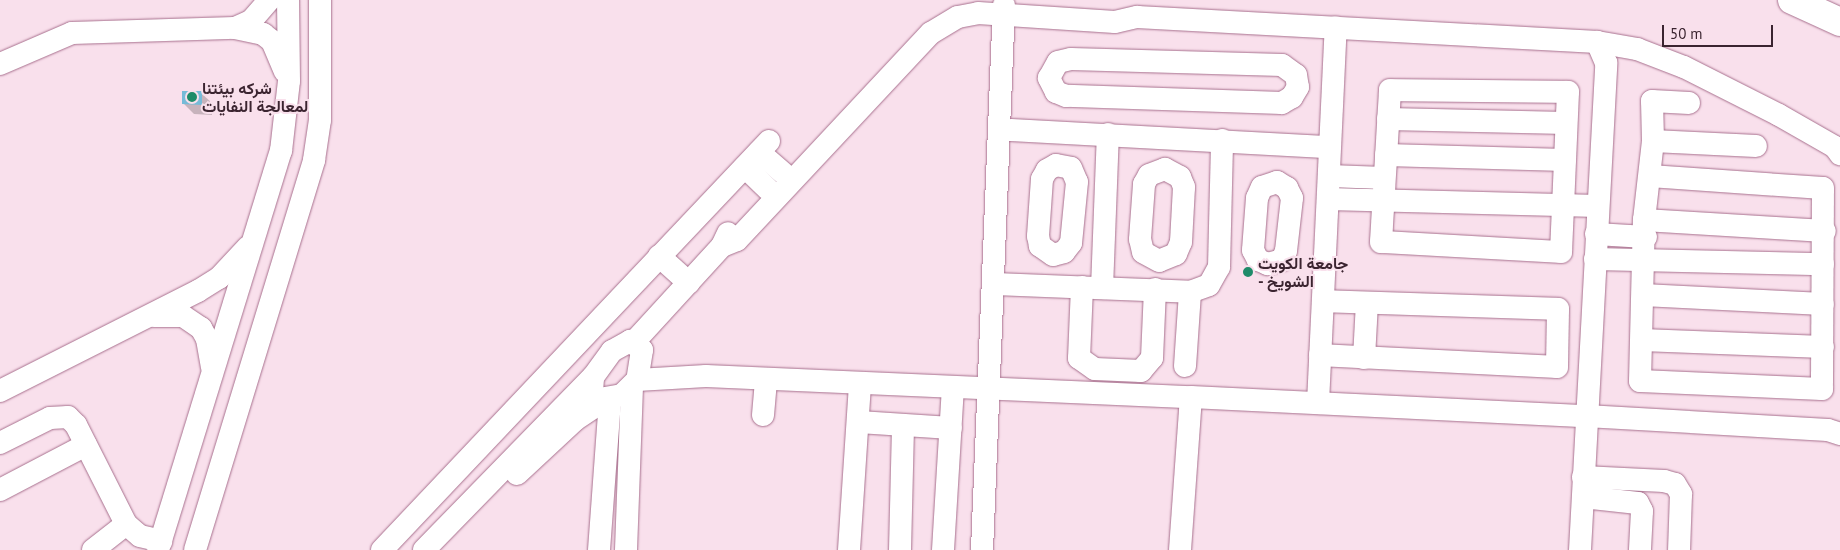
<!DOCTYPE html>
<html>
<head>
<meta charset="utf-8">
<style>
	body { margin:0 }
	#map { position:relative; width:1840px; height:550px; overflow:hidden; background:#f9e0ec; font-family:"PT Sans",Vazirmatn,sans-serif }
	div>[style] { position:absolute }
	.shadow>* { inset:0; background:#0003 }
	.building>* { inset:0; background:#76bbd8 }
	.roads { filter:drop-shadow(0 0 1px #a8708e) drop-shadow(0 0 1px #a8708e) }
	.minor>* { height:22px; margin:-11px; padding:0 11px; transform-origin:11px; border-radius:11px; background:#fff }
	.highway>* { height:28px; margin:-14px; padding:0 14px; transform-origin:14px; border-radius:14px; background:#fff }
	.dots>* { width:14px; height:14px; translate:-50% -50%; box-sizing:border-box; border:2px solid #f9e0ec; border-radius:50% }
	span { translate:-50% -50%; white-space:nowrap; text-align:center; line-height:1.15; -webkit-text-stroke:4px #f9e0ec; paint-order:stroke }
	.poi-label { font-size:16px; color:#3b2430; font-weight:700 }
	.left { translate:0 -50%; text-align:left }
	.scale { position:absolute; left:1662px; top:25px; width:111px; height:22px; box-sizing:border-box; border:2px solid #3b2430; border-top:0; padding-left:6px; font-size:15px; line-height:18px; white-space:nowrap; color:#3b2430; -webkit-text-stroke:4px #f9e0ec; paint-order:stroke }
</style>
</head>
<body>
<div id="map">
	<div class="shadow">
		<i style="clip-path:polygon(201px 93px,212px 103px,212px 115px,194px 114px,183px 103px)"></i>
	</div>
	<div class="building">
		<i style="clip-path:polygon(182px 91px,202px 91px,202px 105px,182px 104px)"></i>
	</div>
	<div class="roads">
		<div class="minor">
			<i style="left:235px;top:28px;width:17px;rotate:-24deg"></i>
			<i style="left:251px;top:21px;width:28px;rotate:-49deg"></i>
			<i style="left:1071px;top:59px;width:211px;rotate:1.6deg"></i>
			<i style="left:1282px;top:65px;width:17px;rotate:36deg"></i>
			<i style="left:1296px;top:75px;width:12px;rotate:81deg"></i>
			<i style="left:1298px;top:87px;width:12px;rotate:121deg"></i>
			<i style="left:1292px;top:97px;width:12px;rotate:149deg"></i>
			<i style="left:1282px;top:103px;width:216px;rotate:-178.1deg"></i>
			<i style="left:1066px;top:96px;width:11px;rotate:-158deg"></i>
			<i style="left:1056px;top:92px;width:16px;rotate:-117deg"></i>
			<i style="left:1049px;top:78px;width:18px;rotate:-61deg"></i>
			<i style="left:1058px;top:62px;width:13px;rotate:-13deg"></i>
			<i style="left:0;top:64px;width:78px;rotate:-23.3deg"></i>
			<i style="left:72px;top:33px;width:163px;rotate:-1.8deg"></i>
			<i style="left:235px;top:28px;width:29px;rotate:12deg"></i>
			<i style="left:263px;top:34px;width:11px;rotate:38deg"></i>
			<i style="left:272px;top:41px;width:33px;rotate:67deg"></i>
			<i style="left:1390px;top:90px;width:178px;rotate:0.6deg"></i>
			<i style="left:1568px;top:92px;width:160px;rotate:92.5deg"></i>
			<i style="left:1561px;top:252px;width:180px;rotate:-176.8deg"></i>
			<i style="left:1381px;top:242px;width:152px;rotate:-86.6deg"></i>
			<i style="left:1388px;top:119px;width:178px;rotate:1.3deg"></i>
			<i style="left:1011px;top:130px;width:319px;rotate:3.1deg"></i>
			<i style="left:1653px;top:141px;width:103px;rotate:2.8deg"></i>
			<i style="left:759px;top:152px;width:32px;rotate:41deg"></i>
			<i style="left:1386px;top:155px;width:179px;rotate:1.6deg"></i>
			<i style="left:1056px;top:165px;width:15px;rotate:11deg"></i>
			<i style="left:1071px;top:168px;width:15px;rotate:67deg"></i>
			<i style="left:1077px;top:182px;width:61px;rotate:95.6deg"></i>
			<i style="left:1071px;top:243px;width:11px;rotate:128deg"></i>
			<i style="left:1064px;top:252px;width:11px;rotate:165deg"></i>
			<i style="left:1053px;top:255px;width:16px;rotate:-145deg"></i>
			<i style="left:1040px;top:246px;width:10px;rotate:-101deg"></i>
			<i style="left:1038px;top:236px;width:57px;rotate:-86deg"></i>
			<i style="left:1042px;top:179px;width:10px;rotate:-61deg"></i>
			<i style="left:1047px;top:170px;width:10px;rotate:-29deg"></i>
			<i style="left:745px;top:167px;width:32px;rotate:44deg"></i>
			<i style="left:1165px;top:169px;width:17px;rotate:28deg"></i>
			<i style="left:1180px;top:177px;width:11px;rotate:68deg"></i>
			<i style="left:1184px;top:187px;width:55px;rotate:93.1deg"></i>
			<i style="left:1181px;top:242px;width:13px;rotate:113deg"></i>
			<i style="left:1176px;top:254px;width:18px;rotate:158deg"></i>
			<i style="left:1159px;top:261px;width:18px;rotate:-151deg"></i>
			<i style="left:1143px;top:252px;width:13px;rotate:-103deg"></i>
			<i style="left:1140px;top:239px;width:55px;rotate:-85.8deg"></i>
			<i style="left:1144px;top:184px;width:10px;rotate:-61deg"></i>
			<i style="left:1149px;top:175px;width:17px;rotate:-21deg"></i>
			<i style="left:1329px;top:176px;width:55px;rotate:2.1deg"></i>
			<i style="left:1650px;top:176px;width:173px;rotate:4deg"></i>
			<i style="left:1823px;top:188px;width:201px;rotate:90.3deg"></i>
			<i style="left:1822px;top:389px;width:182px;rotate:-177.5deg"></i>
			<i style="left:1640px;top:381px;width:161px;rotate:-88.6deg"></i>
			<i style="left:1644px;top:220px;width:80px;rotate:-83.5deg"></i>
			<i style="left:1653px;top:141px;width:40px;rotate:-91.4deg"></i>
			<i style="left:1652px;top:101px;width:37px;rotate:3deg"></i>
			<i style="left:1277px;top:182px;width:12px;rotate:31deg"></i>
			<i style="left:1287px;top:188px;width:11px;rotate:63deg"></i>
			<i style="left:1292px;top:198px;width:53px;rotate:96.5deg"></i>
			<i style="left:1286px;top:251px;width:10px;rotate:114deg"></i>
			<i style="left:1282px;top:260px;width:15px;rotate:164deg"></i>
			<i style="left:1268px;top:264px;width:11px;rotate:-158deg"></i>
			<i style="left:1258px;top:260px;width:11px;rotate:-117deg"></i>
			<i style="left:1253px;top:250px;width:52px;rotate:-85.6deg"></i>
			<i style="left:1257px;top:198px;width:12px;rotate:-66deg"></i>
			<i style="left:1262px;top:187px;width:16px;rotate:-18deg"></i>
			<i style="left:1328px;top:199px;width:270px;rotate:1.5deg"></i>
			<i style="left:1644px;top:220px;width:181px;rotate:3.5deg"></i>
			<i style="left:1596px;top:234px;width:50px;rotate:3.4deg"></i>
			<i style="left:722px;top:246px;width:16px;rotate:-22deg"></i>
			<i style="left:737px;top:240px;width:284px;rotate:-46.9deg"></i>
			<i style="left:931px;top:33px;width:31px;rotate:-31deg"></i>
			<i style="left:958px;top:17px;width:20px;rotate:-11deg"></i>
			<i style="left:978px;top:13px;width:137px;rotate:3.8deg"></i>
			<i style="left:1115px;top:22px;width:23px;rotate:-13deg"></i>
			<i style="left:1137px;top:17px;width:461px;rotate:3.1deg"></i>
			<i style="left:1597px;top:42px;width:41px;rotate:9.9deg"></i>
			<i style="left:1637px;top:49px;width:50px;rotate:21deg"></i>
			<i style="left:1684px;top:67px;width:106px;rotate:26.8deg"></i>
			<i style="left:1779px;top:115px;width:64px;rotate:29.7deg"></i>
			<i style="left:1835px;top:147px;width:9px;rotate:54deg"></i>
			<i style="left:659px;top:256px;width:40px;rotate:42deg"></i>
			<i style="left:1595px;top:259px;width:228px;rotate:1.3deg"></i>
			<i style="left:995px;top:284px;width:195px;rotate:2.3deg"></i>
			<i style="left:1190px;top:292px;width:20px;rotate:-20deg"></i>
			<i style="left:1209px;top:285px;width:21px;rotate:-61deg"></i>
			<i style="left:1219px;top:267px;width:127px;rotate:-88.6deg"></i>
			<i style="left:1082px;top:287px;width:71px;rotate:92.4deg"></i>
			<i style="left:1079px;top:358px;width:19px;rotate:35deg"></i>
			<i style="left:1095px;top:369px;width:46px;rotate:2.5deg"></i>
			<i style="left:1141px;top:371px;width:17px;rotate:-50deg"></i>
			<i style="left:1152px;top:358px;width:69px;rotate:-87.5deg"></i>
			<i style="left:1102px;top:288px;width:154px;rotate:-87.8deg"></i>
			<i style="left:1643px;top:295px;width:180px;rotate:2.9deg"></i>
			<i style="left:154px;top:316px;width:29px"></i>
			<i style="left:183px;top:316px;width:22px;rotate:34deg"></i>
			<i style="left:201px;top:328px;width:13px;rotate:61deg"></i>
			<i style="left:207px;top:339px;width:28px;rotate:80deg"></i>
			<i style="left:1642px;top:340px;width:181px;rotate:2.2deg"></i>
			<i style="left:630px;top:341px;width:15px;rotate:37deg"></i>
			<i style="left:642px;top:350px;width:30px;rotate:99deg"></i>
			<i style="left:637px;top:380px;width:21px;rotate:135deg"></i>
			<i style="left:622px;top:395px;width:23px;rotate:170deg"></i>
			<i style="left:599px;top:399px;width:10px;rotate:-135deg"></i>
			<i style="left:592px;top:392px;width:15px;rotate:-86deg"></i>
			<i style="left:593px;top:377px;width:32px;rotate:-54deg"></i>
			<i style="left:612px;top:351px;width:21px;rotate:-29deg"></i>
			<i style="left:634px;top:342px;width:130px;rotate:-47.5deg"></i>
			<i style="left:722px;top:246px;width:14px;rotate:-65deg"></i>
			<i style="left:1320px;top:355px;width:237px;rotate:2.9deg"></i>
			<i style="left:1557px;top:367px;width:58px;rotate:-89deg"></i>
			<i style="left:1558px;top:309px;width:235px;rotate:-178.1deg"></i>
			<i style="left:1364px;top:358px;width:55px;rotate:-86.9deg"></i>
			<i style="left:1185px;top:366px;width:74px;rotate:-86.1deg"></i>
			<i style="left:637px;top:380px;width:69px;rotate:-3.3deg"></i>
			<i style="left:706px;top:376px;width:485px;rotate:2.5deg"></i>
			<i style="left:1191px;top:397px;width:395px;rotate:2.8deg"></i>
			<i style="left:1586px;top:416px;width:242px;rotate:3.3deg"></i>
			<i style="left:1828px;top:430px;width:13px;rotate:18deg"></i>
			<i style="left:0;top:391px;width:222px;rotate:-26.8deg"></i>
			<i style="left:198px;top:291px;width:25px;rotate:-32deg"></i>
			<i style="left:219px;top:278px;width:42px;rotate:-46.9deg"></i>
			<i style="left:1318px;top:403px;width:376px;rotate:-87.3deg"></i>
			<i style="left:763px;top:415px;width:34px;rotate:-85deg"></i>
			<i style="left:859px;top:422px;width:92px;rotate:3.7deg"></i>
			<i style="left:0;top:443px;width:56px;rotate:-26.6deg"></i>
			<i style="left:50px;top:418px;width:18px;rotate:-3deg"></i>
			<i style="left:68px;top:417px;width:11px;rotate:45deg"></i>
			<i style="left:76px;top:425px;width:111px;rotate:63.2deg"></i>
			<i style="left:126px;top:524px;width:18px;rotate:41deg"></i>
			<i style="left:140px;top:536px;width:22px;rotate:13deg"></i>
			<i style="left:517px;top:474px;width:79px;rotate:-43deg"></i>
			<i style="left:575px;top:420px;width:36px;rotate:-34deg"></i>
			<i style="left:1583px;top:477px;width:81px;rotate:2.8deg"></i>
			<i style="left:1664px;top:481px;width:11px;rotate:15deg"></i>
			<i style="left:1675px;top:484px;width:12px;rotate:59deg"></i>
			<i style="left:1681px;top:494px;width:56px;rotate:92deg"></i>
			<i style="left:0;top:490px;width:97px;rotate:-27.6deg"></i>
			<i style="left:1583px;top:497px;width:55px;rotate:6.2deg"></i>
			<i style="left:1638px;top:503px;width:9px;rotate:63deg"></i>
			<i style="left:1642px;top:511px;width:39px;rotate:93deg"></i>
			<i style="left:93px;top:550px;width:42px;rotate:-38.2deg"></i>
			<i style="left:158px;top:550px;width:418px;rotate:-72.9deg"></i>
			<i style="left:281px;top:151px;width:70px;rotate:-83.5deg"></i>
			<i style="left:289px;top:81px;width:81px;rotate:-90.7deg"></i>
			<i style="left:195px;top:550px;width:408px;rotate:-73deg"></i>
			<i style="left:314px;top:160px;width:40px;rotate:-81.5deg"></i>
			<i style="left:320px;top:120px;width:120px;rotate:-90deg"></i>
			<i style="left:382px;top:550px;width:563px;rotate:-46.58deg"></i>
			<i style="left:424px;top:550px;width:242px;rotate:-45.7deg"></i>
			<i style="left:599px;top:550px;width:150px;rotate:-85.8deg"></i>
			<i style="left:626px;top:550px;width:163px;rotate:-87.9deg"></i>
			<i style="left:849px;top:550px;width:165px;rotate:-86.2deg"></i>
			<i style="left:900px;top:550px;width:125px;rotate:-88.6deg"></i>
			<i style="left:943px;top:550px;width:162px;rotate:-86.5deg"></i>
			<i style="left:982px;top:550px;width:545px;rotate:-87.69deg"></i>
			<i style="left:1180px;top:550px;width:153px;rotate:-85.9deg"></i>
			<i style="left:1580px;top:550px;width:488px;rotate:-86.9deg"></i>
			<i style="left:1606px;top:63px;width:23px;rotate:-113deg"></i>
		</div>
		<div class="highway">
			<i style="left:1792px;top:0;width:53px;rotate:24.6deg"></i>
		</div>
	</div>
	<div class="dots">
		<i style="left:192px;top:97px;background:#1f8b69"></i>
		<i style="left:1248px;top:272px;background:#1f8b69"></i>
	</div>
	<div class="poi-label">
		<span class="left" style="left:202px;top:97px">شركه بيئتنا<br>لمعالجة النفايات</span>
		<span class="left" style="left:1258px;top:272px">جامعة الكويت<br>- الشويخ</span>
	</div>
	<div class="scale">50 m</div>
</div>
</body>
</html>
